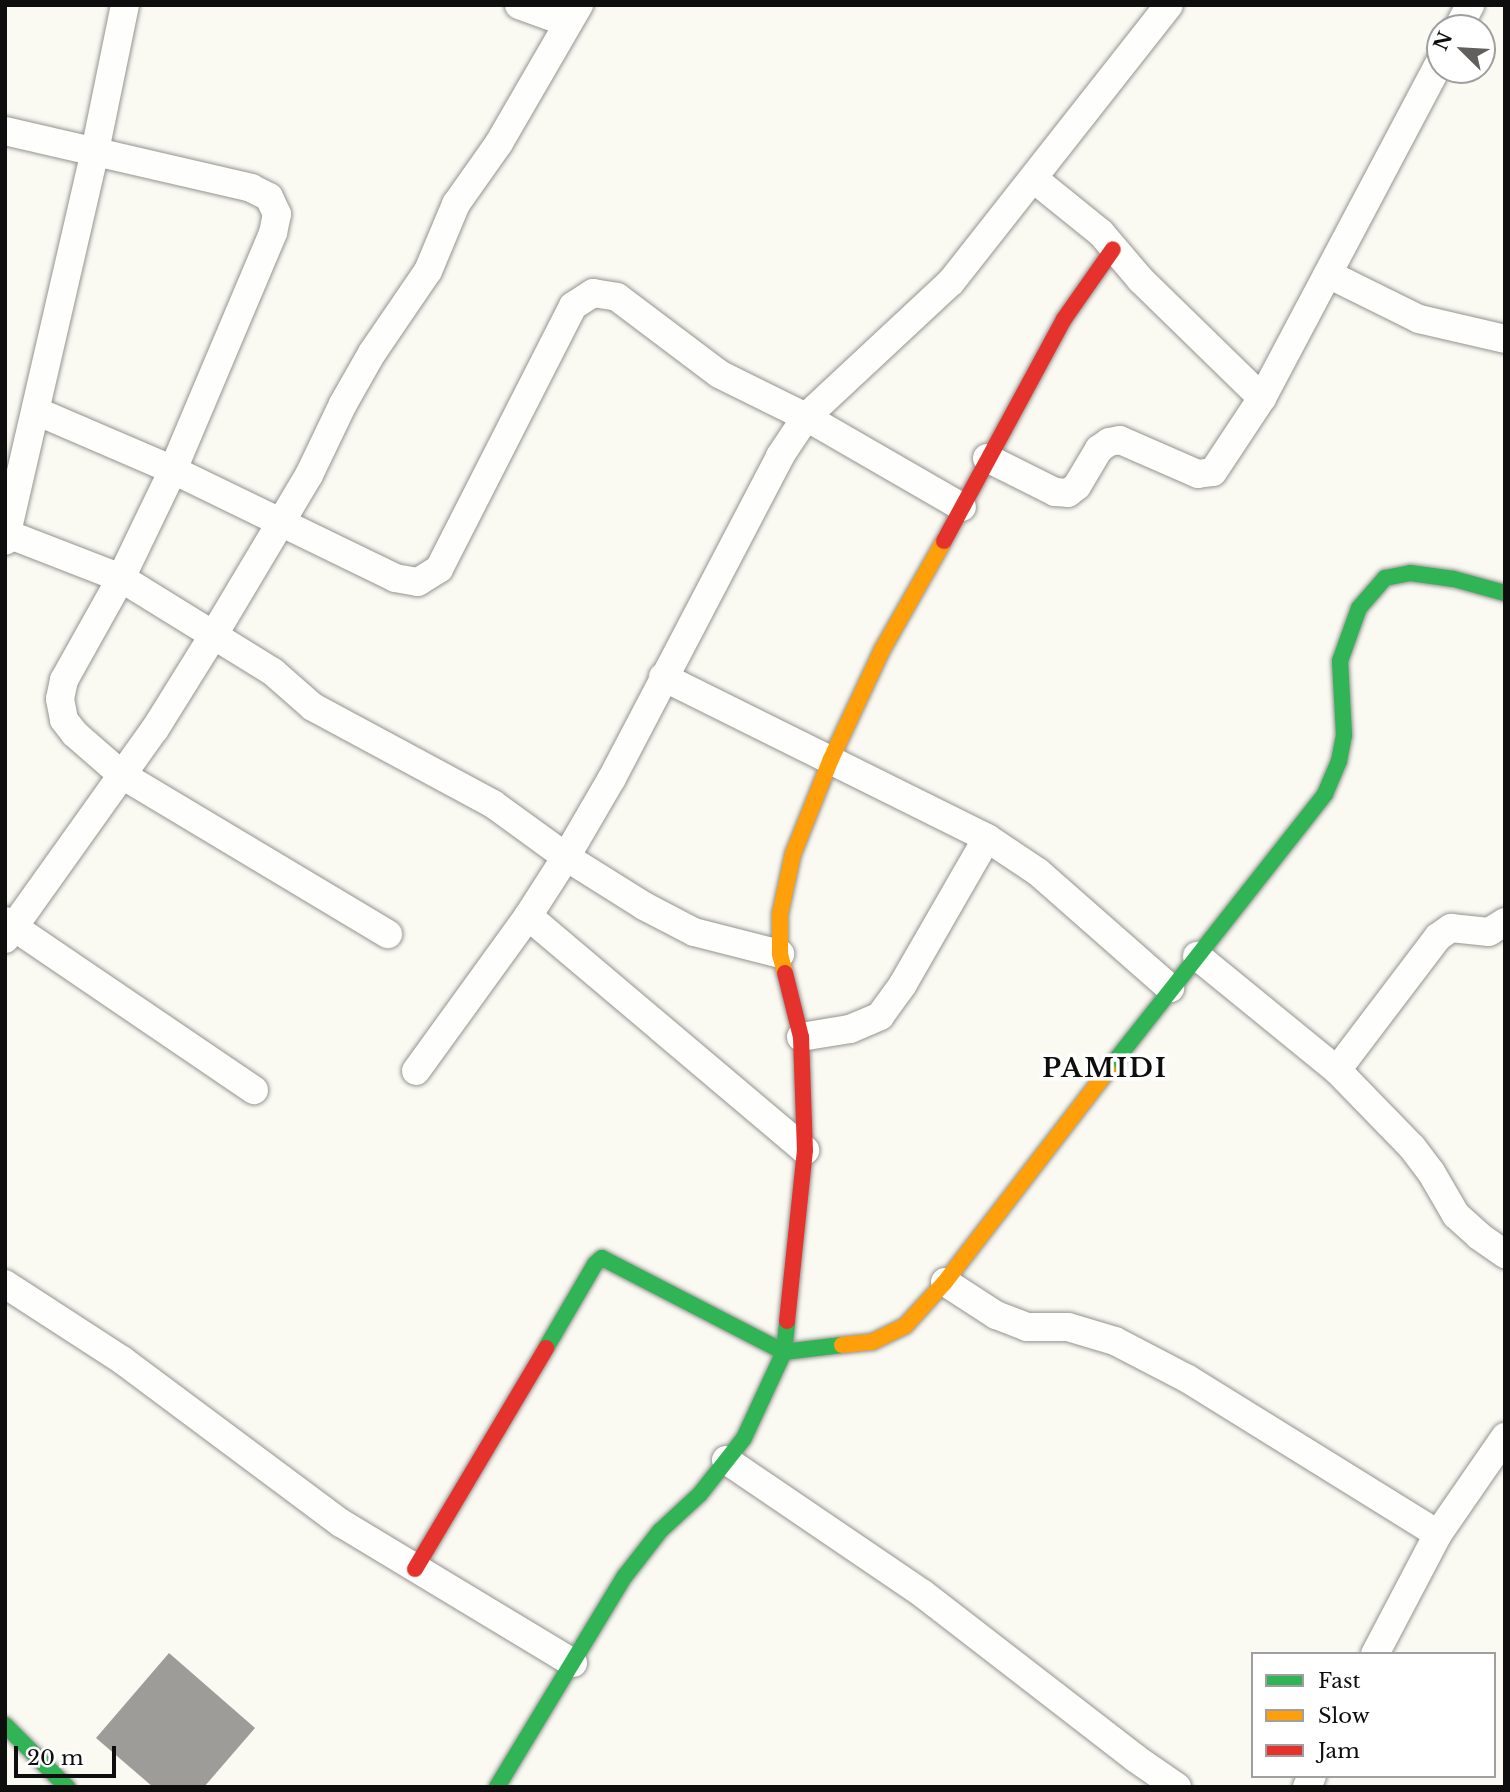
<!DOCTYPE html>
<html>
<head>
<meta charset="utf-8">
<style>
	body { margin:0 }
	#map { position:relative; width:1510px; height:1792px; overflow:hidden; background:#faf9f2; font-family:"Libre Baskerville",serif }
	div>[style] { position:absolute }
	.building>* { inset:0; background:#9e9c98 }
	.roads { filter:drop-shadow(0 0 2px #949491) drop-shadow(0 0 2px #949491) }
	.street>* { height:28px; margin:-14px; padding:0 14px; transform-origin:14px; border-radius:14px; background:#fefefd }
	.fast>* { height:16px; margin:-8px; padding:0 8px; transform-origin:8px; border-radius:8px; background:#30b455 }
	.slow>* { height:16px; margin:-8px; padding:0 8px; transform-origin:8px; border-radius:8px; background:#ff9f0a }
	.jam>* { height:16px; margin:-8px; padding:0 8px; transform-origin:8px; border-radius:8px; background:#e5322d }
	span { translate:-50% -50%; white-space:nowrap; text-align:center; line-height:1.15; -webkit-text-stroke:7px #fff; paint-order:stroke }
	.district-label { font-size:26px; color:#0e0e0e; font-weight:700; letter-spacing:2px }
	.frame { position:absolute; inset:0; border:7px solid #0e0e0e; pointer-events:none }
	.legend { position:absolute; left:1251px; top:1652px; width:245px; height:126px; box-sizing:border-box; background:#fff; border:2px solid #9f9f9f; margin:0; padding:9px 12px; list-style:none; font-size:21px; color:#0e0e0e }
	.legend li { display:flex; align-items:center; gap:14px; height:35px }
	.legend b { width:35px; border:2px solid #9f9f9f }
	.north { position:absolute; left:1426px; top:14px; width:70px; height:70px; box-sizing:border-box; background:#fff; border:2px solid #9f9f9f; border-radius:50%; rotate:294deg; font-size:19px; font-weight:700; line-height:28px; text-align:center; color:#0e0e0e }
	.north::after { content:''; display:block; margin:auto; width:24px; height:32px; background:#61605e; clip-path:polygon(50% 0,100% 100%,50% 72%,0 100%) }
	.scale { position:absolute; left:14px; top:1746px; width:102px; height:32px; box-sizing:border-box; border:4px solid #0e0e0e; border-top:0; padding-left:9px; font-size:21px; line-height:24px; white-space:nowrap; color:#0e0e0e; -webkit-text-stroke:5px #fff; paint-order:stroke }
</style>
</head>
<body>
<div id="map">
	<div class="building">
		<i style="clip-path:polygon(169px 1653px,255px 1728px,204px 1787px,153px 1787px,96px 1738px)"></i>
	</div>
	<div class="roads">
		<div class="street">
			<i style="left:519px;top:5px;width:50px;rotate:19.9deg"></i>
			<i style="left:1458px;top:28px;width:26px;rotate:-62deg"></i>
			<i style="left:5px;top:131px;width:253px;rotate:13deg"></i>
			<i style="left:251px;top:188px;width:20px;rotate:27deg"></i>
			<i style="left:269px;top:197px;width:19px;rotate:65deg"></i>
			<i style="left:277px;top:214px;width:19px;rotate:102deg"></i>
			<i style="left:273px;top:233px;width:257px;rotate:112.9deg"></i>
			<i style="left:173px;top:470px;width:120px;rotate:115.7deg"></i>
			<i style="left:121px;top:578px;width:117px;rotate:119.2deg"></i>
			<i style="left:64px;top:680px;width:19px;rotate:102deg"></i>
			<i style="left:60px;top:699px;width:21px;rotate:79deg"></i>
			<i style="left:64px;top:720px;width:18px;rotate:52deg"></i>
			<i style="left:75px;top:734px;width:62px;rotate:41.1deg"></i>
			<i style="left:122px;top:775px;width:310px;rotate:30.9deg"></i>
			<i style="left:1034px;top:179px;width:86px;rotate:38.9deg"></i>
			<i style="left:1101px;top:233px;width:62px;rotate:49.6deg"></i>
			<i style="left:1141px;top:280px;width:169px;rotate:44.3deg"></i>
			<i style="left:1328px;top:274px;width:102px;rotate:26.3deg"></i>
			<i style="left:1419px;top:319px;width:88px;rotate:13.1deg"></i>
			<i style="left:36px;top:411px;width:149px;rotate:23.3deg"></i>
			<i style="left:173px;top:470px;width:247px;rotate:25.9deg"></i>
			<i style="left:395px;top:578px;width:23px;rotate:10deg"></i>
			<i style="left:418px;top:582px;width:25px;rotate:-32deg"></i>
			<i style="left:439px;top:569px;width:295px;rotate:-63deg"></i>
			<i style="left:573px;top:306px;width:24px;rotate:-33deg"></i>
			<i style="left:593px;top:293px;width:24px;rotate:9deg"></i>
			<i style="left:617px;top:297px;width:128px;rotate:37deg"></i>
			<i style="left:719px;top:374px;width:97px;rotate:26.3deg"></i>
			<i style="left:806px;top:417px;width:180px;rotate:30deg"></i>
			<i style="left:987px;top:458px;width:76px;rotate:26.6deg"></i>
			<i style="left:1055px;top:492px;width:13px;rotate:4deg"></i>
			<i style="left:1068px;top:493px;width:11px;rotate:-38deg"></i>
			<i style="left:1077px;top:486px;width:43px;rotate:-59.3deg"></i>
			<i style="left:1099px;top:449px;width:12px;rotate:-35deg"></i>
			<i style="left:1109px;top:442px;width:11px;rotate:-10deg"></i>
			<i style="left:1120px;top:440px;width:85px;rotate:23.6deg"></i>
			<i style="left:1198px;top:474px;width:15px;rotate:-8deg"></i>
			<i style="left:1213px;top:472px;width:89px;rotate:-56.5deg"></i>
			<i style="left:1262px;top:398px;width:380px;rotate:-62.1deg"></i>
			<i style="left:5px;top:533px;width:124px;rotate:21.2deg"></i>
			<i style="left:121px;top:578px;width:179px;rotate:31.7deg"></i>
			<i style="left:273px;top:672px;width:53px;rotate:41.2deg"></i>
			<i style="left:313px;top:707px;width:204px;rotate:28.3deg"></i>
			<i style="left:493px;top:804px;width:90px;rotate:36deg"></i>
			<i style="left:566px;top:857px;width:92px;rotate:32.1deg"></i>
			<i style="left:644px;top:906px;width:56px;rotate:27.5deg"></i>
			<i style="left:694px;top:932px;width:89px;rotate:14.3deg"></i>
			<i style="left:5px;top:541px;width:400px;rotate:-77deg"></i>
			<i style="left:95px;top:151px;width:149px;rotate:-78.4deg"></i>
			<i style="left:663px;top:677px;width:362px;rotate:26.4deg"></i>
			<i style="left:987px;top:838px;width:61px;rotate:33.7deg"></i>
			<i style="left:1038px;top:872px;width:176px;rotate:41.3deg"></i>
			<i style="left:528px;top:916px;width:363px;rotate:40.2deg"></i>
			<i style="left:5px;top:921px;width:301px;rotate:34.2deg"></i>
			<i style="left:5px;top:939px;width:258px;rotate:-54.5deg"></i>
			<i style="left:155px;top:729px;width:110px;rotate:-58.1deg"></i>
			<i style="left:213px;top:636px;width:187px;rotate:-59.2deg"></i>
			<i style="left:309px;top:475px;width:79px;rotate:-64.4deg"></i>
			<i style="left:343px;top:404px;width:59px;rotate:-60.4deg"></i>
			<i style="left:372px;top:353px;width:99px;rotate:-55.7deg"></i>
			<i style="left:428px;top:271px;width:73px;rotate:-67.3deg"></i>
			<i style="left:456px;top:204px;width:75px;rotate:-54.8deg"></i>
			<i style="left:499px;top:143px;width:160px;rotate:-59.9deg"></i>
			<i style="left:1197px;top:956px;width:181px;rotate:39.2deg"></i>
			<i style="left:1337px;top:1070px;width:107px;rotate:45.8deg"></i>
			<i style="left:1412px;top:1147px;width:31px;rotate:53deg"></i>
			<i style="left:1431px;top:1172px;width:50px;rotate:59.8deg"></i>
			<i style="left:1456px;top:1215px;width:31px;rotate:42deg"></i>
			<i style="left:1479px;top:1236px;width:32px;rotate:35deg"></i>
			<i style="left:801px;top:1037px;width:50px;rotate:-9.3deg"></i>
			<i style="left:850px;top:1029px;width:33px;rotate:-23deg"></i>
			<i style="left:880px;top:1016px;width:39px;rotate:-54deg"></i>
			<i style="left:903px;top:984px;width:168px;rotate:-60.1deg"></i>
			<i style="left:1337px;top:1070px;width:167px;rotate:-52.8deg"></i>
			<i style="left:1438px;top:937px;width:16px;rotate:-35deg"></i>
			<i style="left:1451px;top:928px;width:38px;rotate:6deg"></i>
			<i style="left:1489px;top:932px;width:19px;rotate:-32deg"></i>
			<i style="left:416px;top:1071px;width:191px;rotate:-54.1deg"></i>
			<i style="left:528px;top:916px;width:70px;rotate:-57.2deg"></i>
			<i style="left:566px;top:857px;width:91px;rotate:-59.8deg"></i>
			<i style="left:612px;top:778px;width:363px;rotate:-62.4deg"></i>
			<i style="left:780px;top:456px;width:47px;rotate:-56.3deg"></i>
			<i style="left:806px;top:417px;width:198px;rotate:-43deg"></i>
			<i style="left:951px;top:282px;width:352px;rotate:-51.8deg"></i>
			<i style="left:945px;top:1282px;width:61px;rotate:32.9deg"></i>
			<i style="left:996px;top:1315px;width:33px;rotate:21deg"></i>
			<i style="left:1027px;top:1327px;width:41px"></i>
			<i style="left:1068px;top:1327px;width:49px;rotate:16.6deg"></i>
			<i style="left:1115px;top:1341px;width:82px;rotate:27.5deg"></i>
			<i style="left:1188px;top:1379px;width:294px;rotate:31.8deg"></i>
			<i style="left:5px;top:1284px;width:140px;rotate:33deg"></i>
			<i style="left:122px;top:1360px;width:273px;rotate:36.7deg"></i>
			<i style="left:341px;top:1523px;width:271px;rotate:31.1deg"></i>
			<i style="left:726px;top:1460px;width:238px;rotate:34.2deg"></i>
			<i style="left:923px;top:1594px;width:268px;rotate:37.7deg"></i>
			<i style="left:1135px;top:1758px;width:51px;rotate:34.6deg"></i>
			<i style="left:1375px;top:1654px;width:136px;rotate:-62.3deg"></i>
			<i style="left:1438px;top:1534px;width:118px;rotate:-55.4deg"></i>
			<i style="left:1307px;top:1787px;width:12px;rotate:-66deg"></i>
		</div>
		<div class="fast">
			<i style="left:1108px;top:1070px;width:351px;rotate:-51.8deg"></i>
			<i style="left:1325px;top:794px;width:36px;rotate:-67deg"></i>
			<i style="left:1339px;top:761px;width:26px;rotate:-79deg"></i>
			<i style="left:1344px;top:735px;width:74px;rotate:-93.1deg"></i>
			<i style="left:1340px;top:661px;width:56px;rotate:-70.3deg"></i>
			<i style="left:1359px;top:608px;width:40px;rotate:-49deg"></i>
			<i style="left:1385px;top:578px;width:25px;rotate:-11deg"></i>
			<i style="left:1410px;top:573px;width:44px;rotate:7.8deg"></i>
			<i style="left:1454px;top:579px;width:53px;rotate:15.4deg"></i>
			<i style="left:546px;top:1348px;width:97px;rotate:-59.7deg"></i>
			<i style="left:595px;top:1264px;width:9px;rotate:-41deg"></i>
			<i style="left:602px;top:1258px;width:205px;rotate:27.3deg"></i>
			<i style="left:784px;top:1352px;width:58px;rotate:-6.9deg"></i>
			<i style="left:5px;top:1725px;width:88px;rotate:45deg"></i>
			<i style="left:497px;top:1787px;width:247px;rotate:-58.8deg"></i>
			<i style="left:625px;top:1576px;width:57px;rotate:-52.1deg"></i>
			<i style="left:660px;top:1531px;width:54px;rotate:-42.8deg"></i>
			<i style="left:700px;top:1494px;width:71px;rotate:-51.8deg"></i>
			<i style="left:744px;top:1438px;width:95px;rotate:-65.1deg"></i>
			<i style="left:784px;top:1352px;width:31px;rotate:-84deg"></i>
		</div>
		<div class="slow">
			<i style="left:785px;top:973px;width:20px;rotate:-105deg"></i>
			<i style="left:780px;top:954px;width:40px;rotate:-90deg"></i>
			<i style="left:780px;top:914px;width:61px;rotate:-77.8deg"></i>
			<i style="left:793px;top:854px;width:102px;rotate:-68.2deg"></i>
			<i style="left:831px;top:759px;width:120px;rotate:-64.9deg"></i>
			<i style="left:882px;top:650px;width:125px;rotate:-60.4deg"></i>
			<i style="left:842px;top:1345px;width:30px;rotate:-6deg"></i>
			<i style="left:872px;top:1342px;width:37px;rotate:-26deg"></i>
			<i style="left:905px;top:1326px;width:59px;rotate:-47.7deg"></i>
			<i style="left:945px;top:1282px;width:267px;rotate:-52.4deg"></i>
		</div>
		<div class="jam">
			<i style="left:944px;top:541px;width:252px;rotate:-61.6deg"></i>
			<i style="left:1064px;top:319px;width:85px;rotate:-55deg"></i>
			<i style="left:785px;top:973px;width:66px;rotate:76deg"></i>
			<i style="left:801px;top:1037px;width:113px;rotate:88deg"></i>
			<i style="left:805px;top:1150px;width:172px;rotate:96deg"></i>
			<i style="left:415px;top:1569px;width:257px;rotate:-59.3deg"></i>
		</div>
	</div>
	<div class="district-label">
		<span style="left:1105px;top:1069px">PAMIDI</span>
	</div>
	<div class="frame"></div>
	<ul class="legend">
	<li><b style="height:9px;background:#30b455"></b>Fast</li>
	<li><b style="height:9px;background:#ff9f0a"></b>Slow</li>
	<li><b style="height:9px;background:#e5322d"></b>Jam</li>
	</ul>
	<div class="north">N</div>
	<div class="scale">20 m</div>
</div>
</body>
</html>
